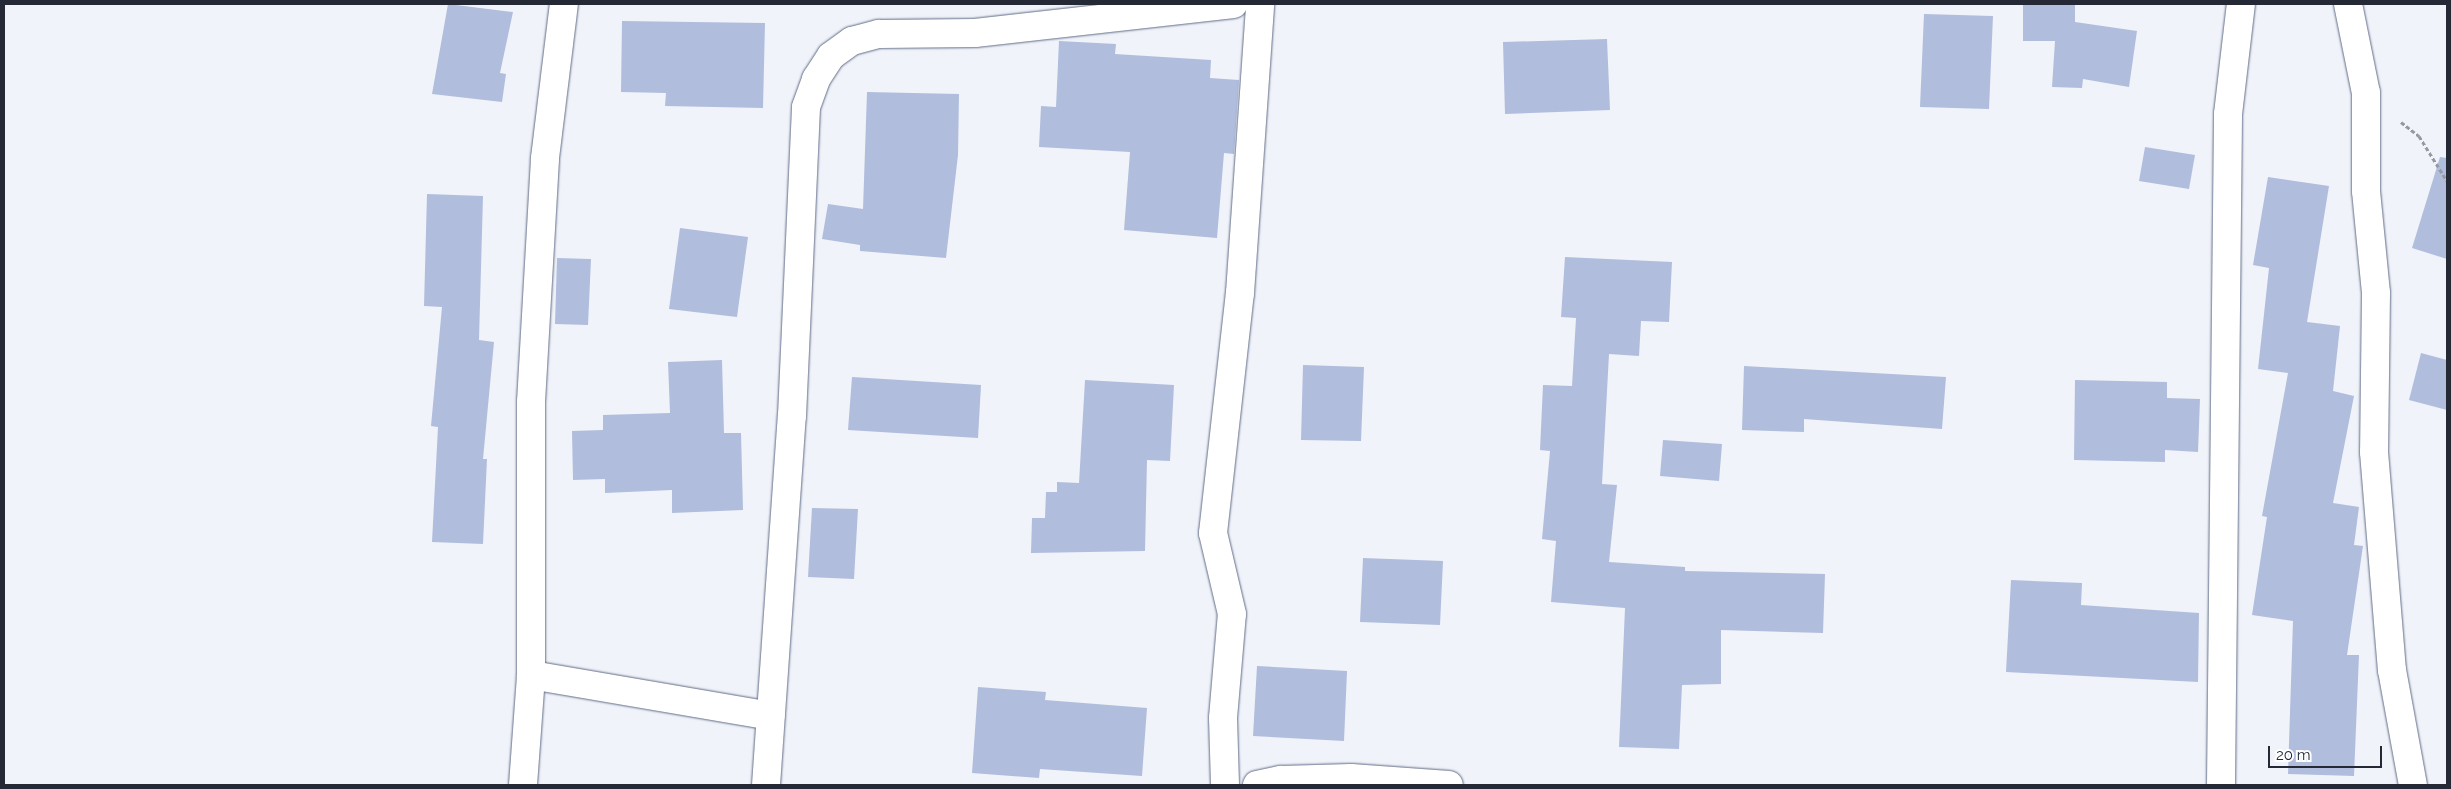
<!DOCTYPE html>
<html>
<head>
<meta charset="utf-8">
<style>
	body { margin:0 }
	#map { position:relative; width:2451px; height:789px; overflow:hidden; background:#f0f3f9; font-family:Raleway,sans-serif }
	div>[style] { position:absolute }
	.building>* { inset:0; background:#b0bddd }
	.path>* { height:3px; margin-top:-1.5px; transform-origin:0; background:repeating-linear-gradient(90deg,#9599a2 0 4px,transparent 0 6.5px) }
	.roads { filter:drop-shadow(0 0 1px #606c88) drop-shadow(0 0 1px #606c88) }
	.minor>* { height:28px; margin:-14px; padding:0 14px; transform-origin:14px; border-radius:14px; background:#fff }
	span { translate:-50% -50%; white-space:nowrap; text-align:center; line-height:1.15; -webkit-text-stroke:4.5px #fff; paint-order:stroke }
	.frame { position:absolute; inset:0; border:5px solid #242935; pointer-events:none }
	.scale { position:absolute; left:2268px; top:746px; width:114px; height:22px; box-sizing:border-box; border:2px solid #242935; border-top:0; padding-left:6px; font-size:15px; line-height:18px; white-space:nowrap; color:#242935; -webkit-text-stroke:4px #fff; paint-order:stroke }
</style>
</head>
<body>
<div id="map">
	<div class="building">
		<i style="clip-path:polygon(448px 4px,513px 12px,500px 73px,506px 74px,502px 102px,432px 94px)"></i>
		<i style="clip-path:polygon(2023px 4px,2075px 4px,2075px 22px,2137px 31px,2129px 87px,2083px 79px,2082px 88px,2052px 87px,2055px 41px,2023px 41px)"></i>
		<i style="clip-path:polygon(1924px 14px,1993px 16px,1989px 109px,1920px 107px)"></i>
		<i style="clip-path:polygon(622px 21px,765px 23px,763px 108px,665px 106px,666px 93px,621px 92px)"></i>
		<i style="clip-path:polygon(1607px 39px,1610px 110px,1505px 114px,1503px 42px)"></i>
		<i style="clip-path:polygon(1059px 41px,1116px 44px,1115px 54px,1211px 60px,1210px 78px,1239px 80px,1234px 154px,1224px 153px,1217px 238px,1124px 230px,1130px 152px,1039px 147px,1041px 106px,1056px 107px)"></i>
		<i style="clip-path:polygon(867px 92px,959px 94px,958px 155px,946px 258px,860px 251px,860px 245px,822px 239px,828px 204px,863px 209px)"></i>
		<i style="clip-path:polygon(2145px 147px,2195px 155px,2189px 189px,2139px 181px)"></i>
		<i style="clip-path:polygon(2440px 157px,2447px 158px,2447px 259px,2412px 248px)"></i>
		<i style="clip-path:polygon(2268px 177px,2329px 186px,2307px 322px,2340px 326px,2333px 391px,2354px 396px,2333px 503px,2359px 507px,2354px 545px,2363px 546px,2347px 655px,2359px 655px,2354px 776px,2288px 774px,2293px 621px,2252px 615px,2267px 517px,2262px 516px,2288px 373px,2258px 369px,2269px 268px,2253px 265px)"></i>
		<i style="clip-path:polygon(427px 194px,483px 196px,479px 340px,494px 342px,483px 459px,487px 459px,483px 544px,432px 542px,438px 427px,431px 426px,442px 307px,424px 306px)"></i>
		<i style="clip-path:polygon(680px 228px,748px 237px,737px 317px,669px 309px)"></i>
		<i style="clip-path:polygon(1565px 257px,1672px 262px,1669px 322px,1641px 321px,1639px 356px,1609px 354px,1602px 484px,1617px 485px,1609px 562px,1685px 567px,1685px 571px,1825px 574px,1823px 633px,1721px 630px,1721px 684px,1682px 685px,1679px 749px,1619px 747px,1625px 608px,1551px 602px,1556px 541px,1542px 539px,1550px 451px,1540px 450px,1543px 385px,1572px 386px,1576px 318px,1561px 317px)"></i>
		<i style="clip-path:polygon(557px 258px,591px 259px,588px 325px,555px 324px)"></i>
		<i style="clip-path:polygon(2421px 353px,2447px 360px,2447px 410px,2409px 400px)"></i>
		<i style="clip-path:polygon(722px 360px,724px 433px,741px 433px,743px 510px,672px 513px,672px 490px,605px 493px,605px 479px,573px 480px,572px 431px,603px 430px,603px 415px,670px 413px,668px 362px)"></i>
		<i style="clip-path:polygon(1303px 365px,1364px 367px,1361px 441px,1301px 440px)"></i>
		<i style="clip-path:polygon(1744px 366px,1946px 377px,1942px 429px,1804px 419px,1804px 432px,1742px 430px)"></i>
		<i style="clip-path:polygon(852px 377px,981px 385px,978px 438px,848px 430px)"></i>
		<i style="clip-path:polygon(1085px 380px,1174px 385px,1170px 461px,1147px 460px,1145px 551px,1031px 553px,1032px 518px,1045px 518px,1046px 492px,1057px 492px,1057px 482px,1079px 483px)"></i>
		<i style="clip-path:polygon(2075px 380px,2167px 382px,2167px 398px,2200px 399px,2198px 452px,2165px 450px,2165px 462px,2074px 460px)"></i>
		<i style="clip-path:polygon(1663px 440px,1722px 444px,1719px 481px,1660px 476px)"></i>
		<i style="clip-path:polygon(812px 508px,858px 509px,854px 579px,808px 577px)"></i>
		<i style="clip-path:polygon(1363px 558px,1443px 561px,1440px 625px,1360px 622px)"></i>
		<i style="clip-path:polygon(2011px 580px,2082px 583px,2081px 605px,2199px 613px,2198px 682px,2006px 672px)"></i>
		<i style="clip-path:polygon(1257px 666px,1347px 671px,1344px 741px,1253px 736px)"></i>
		<i style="clip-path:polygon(978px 687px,1046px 692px,1045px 700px,1147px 708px,1142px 776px,1040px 769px,1039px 778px,972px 773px)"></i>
	</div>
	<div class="path">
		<i style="left:2401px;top:122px;width:23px;rotate:38deg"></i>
		<i style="left:2419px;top:136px;width:53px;rotate:58.1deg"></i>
	</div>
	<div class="roads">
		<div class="minor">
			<i style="left:2348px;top:4px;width:91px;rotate:78.6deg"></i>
			<i style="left:2366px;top:93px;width:98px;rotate:90deg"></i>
			<i style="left:2366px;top:191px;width:102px;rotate:84.4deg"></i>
			<i style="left:2376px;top:293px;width:159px;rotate:90.7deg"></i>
			<i style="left:2374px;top:452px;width:219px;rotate:85.3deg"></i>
			<i style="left:2392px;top:670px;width:117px;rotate:79.7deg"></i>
			<i style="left:531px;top:675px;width:243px;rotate:9.7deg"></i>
			<i style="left:523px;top:785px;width:110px;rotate:-85.8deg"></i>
			<i style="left:531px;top:675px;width:273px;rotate:-90deg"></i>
			<i style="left:531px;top:402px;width:244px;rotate:-86.7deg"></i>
			<i style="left:545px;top:158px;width:155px;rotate:-83deg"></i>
			<i style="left:766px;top:785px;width:370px;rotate:-86deg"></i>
			<i style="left:792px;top:416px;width:309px;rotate:-87.4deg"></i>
			<i style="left:806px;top:107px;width:30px;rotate:-70deg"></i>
			<i style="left:816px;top:79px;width:27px;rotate:-57deg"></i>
			<i style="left:831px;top:56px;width:26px;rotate:-36deg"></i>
			<i style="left:852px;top:41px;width:28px;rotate:-15deg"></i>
			<i style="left:879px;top:34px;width:96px;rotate:-0.6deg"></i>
			<i style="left:975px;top:33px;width:260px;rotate:-6.4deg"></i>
			<i style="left:1225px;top:785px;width:67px;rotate:-91.7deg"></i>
			<i style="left:1223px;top:718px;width:104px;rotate:-85.1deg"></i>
			<i style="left:1232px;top:614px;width:83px;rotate:-103.2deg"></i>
			<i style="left:1213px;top:533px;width:242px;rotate:-83.6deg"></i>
			<i style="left:1240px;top:293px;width:290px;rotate:-86deg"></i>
			<i style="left:1257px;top:785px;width:25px;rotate:-12deg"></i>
			<i style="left:1281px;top:780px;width:70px;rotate:-1.6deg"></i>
			<i style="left:1351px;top:778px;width:98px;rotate:4.1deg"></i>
			<i style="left:2221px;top:785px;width:671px;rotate:-89.4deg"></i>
			<i style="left:2228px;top:114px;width:111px;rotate:-83.3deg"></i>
		</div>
	</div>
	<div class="frame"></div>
	<div class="scale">20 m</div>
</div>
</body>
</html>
